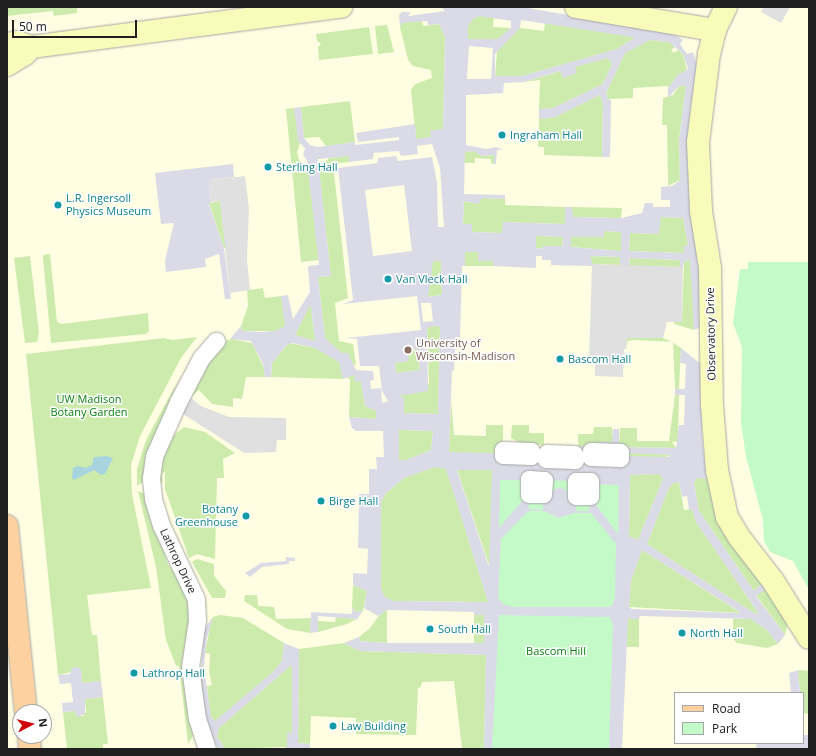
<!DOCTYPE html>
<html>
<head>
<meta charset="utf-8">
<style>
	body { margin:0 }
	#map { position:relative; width:816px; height:756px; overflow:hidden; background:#f1ede7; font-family:"Open Sans",sans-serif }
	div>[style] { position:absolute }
	.education>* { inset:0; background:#fffee2 }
	.grass>* { inset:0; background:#cdebad }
	.park>* { inset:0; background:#c4fac7 }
	.parking>* { inset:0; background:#e0e0e0 }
	.plaza>* { inset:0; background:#dbdbe7 }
	.water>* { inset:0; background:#a7d4df }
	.roads { filter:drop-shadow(0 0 1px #a7a7a7) drop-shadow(0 0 1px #a7a7a7) }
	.street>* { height:17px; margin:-8.5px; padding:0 8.5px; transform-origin:8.5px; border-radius:8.5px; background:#fff }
	.secondary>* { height:22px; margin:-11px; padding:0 11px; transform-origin:11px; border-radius:11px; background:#f9fbbb }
	.primary>* { height:22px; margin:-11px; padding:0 11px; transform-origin:11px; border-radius:11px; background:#fdd2a0 }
	.dots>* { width:11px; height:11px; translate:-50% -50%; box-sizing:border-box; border:2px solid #fff; border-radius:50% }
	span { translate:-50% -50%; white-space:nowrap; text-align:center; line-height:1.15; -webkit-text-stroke:3px #fff; paint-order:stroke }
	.culture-label { font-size:11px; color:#0d838f }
	.left { translate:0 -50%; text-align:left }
	.right { translate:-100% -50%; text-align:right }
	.street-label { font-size:11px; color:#202020 }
	.education-label { font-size:11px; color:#785e54 }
	.park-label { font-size:11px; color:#0a8211 }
	.frame { position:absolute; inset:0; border:8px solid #202020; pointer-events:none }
	.legend { position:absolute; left:674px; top:692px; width:130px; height:52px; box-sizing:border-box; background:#fff; border:1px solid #a6a6a6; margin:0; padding:5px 7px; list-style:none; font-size:12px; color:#202020 }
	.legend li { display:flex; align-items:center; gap:8px; height:20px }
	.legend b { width:20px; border:1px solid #a6a6a6 }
	.north { position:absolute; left:12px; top:704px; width:40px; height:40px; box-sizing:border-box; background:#fff; border:1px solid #a6a6a6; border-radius:50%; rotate:83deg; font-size:11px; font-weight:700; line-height:16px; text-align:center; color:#202020 }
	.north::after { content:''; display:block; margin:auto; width:14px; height:18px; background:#d10006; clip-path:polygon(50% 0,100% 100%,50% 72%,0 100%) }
	.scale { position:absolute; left:12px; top:20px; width:125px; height:18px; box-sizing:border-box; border:2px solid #202020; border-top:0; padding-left:5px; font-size:12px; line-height:14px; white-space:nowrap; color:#202020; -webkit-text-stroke:3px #fff; paint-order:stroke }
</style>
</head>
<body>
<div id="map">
	<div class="education">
		<i style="clip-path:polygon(evenodd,7px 7px,809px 7px,809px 749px,7px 749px,7px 7px,675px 693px,803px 693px,803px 743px,675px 743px,675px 693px,7px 7px,20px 712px,44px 712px,44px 736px,20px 736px,20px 712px)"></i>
	</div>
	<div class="grass">
		<i style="clip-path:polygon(7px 7px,77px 7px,77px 13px,54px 16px,53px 11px,7px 16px)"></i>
		<i style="clip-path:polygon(479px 16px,494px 16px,493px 27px,511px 28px,498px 39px,468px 39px,468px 26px,473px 19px)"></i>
		<i style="clip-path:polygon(422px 21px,423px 26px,439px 24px,445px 37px,443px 129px,431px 137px,416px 139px,411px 90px,415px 84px,432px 78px,431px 70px,413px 66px,408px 60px,400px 27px,401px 23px)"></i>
		<i style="clip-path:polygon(545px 23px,634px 37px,633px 39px,617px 49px,522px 76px,495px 76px,497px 51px,520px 28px,544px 31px)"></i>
		<i style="clip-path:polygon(387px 25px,394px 52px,378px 54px,375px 26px)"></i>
		<i style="clip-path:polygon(369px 27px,373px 54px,319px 60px,318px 47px,321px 44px,317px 41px,316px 34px)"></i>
		<i style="clip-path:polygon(650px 40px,669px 42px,675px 47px,671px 50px,674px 53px,678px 50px,683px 54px,687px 70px,678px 75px,668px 88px,668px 86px,633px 88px,633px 98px,608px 99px,606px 93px,625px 53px)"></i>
		<i style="clip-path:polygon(608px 58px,612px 64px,603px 84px,553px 108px,539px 109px,540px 80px,524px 82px,561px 71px,563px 78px,574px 67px)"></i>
		<i style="clip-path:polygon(679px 86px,686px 86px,679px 139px,680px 180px,668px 186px,667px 125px,662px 125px,663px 98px,673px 95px)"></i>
		<i style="clip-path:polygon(600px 95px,603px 104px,602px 157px,544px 155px,544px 147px,538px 147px,539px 119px,555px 117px)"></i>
		<i style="clip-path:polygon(350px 101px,355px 142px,326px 146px,319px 137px,304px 138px,301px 107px)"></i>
		<i style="clip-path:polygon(294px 108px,300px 143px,297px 152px,299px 160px,308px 168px,319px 260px,301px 262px,286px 109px)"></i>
		<i style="clip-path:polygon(474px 151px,482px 156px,494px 155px,494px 164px,491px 163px,491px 159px,475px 158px,475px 163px,464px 163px,465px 152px)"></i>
		<i style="clip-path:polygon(349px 156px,349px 162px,333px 164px,348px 298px,335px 303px,339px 341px,353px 344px,356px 366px,325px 338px,318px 277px,331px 276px,319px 169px,329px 158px)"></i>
		<i style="clip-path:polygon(481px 198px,505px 199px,505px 205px,565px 207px,565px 224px,503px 222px,503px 233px,471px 232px,463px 224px,464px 201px,472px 203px,480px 201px)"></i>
		<i style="clip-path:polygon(220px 201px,226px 248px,224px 248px,209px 203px)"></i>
		<i style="clip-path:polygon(572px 207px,622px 208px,621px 218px,572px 217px)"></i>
		<i style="clip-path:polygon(661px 217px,683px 218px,688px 245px,684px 253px,629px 251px,630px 233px,658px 234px)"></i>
		<i style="clip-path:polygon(604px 231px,621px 232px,621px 251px,571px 247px,571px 237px,604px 237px)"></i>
		<i style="clip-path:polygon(536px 236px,563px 237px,562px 246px,543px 246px,543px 249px,536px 248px)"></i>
		<i style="clip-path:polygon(465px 252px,478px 252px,479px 261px,493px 261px,493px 266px,465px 266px)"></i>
		<i style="clip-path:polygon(50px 254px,57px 322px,62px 324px,148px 313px,149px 331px,146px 334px,51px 343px,43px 259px,43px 255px)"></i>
		<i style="clip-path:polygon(30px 256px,39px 333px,37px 342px,25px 343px,14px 258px)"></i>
		<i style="clip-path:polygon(591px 256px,621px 257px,620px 265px,591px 264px)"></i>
		<i style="clip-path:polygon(630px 258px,680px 260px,680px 267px,629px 266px)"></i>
		<i style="clip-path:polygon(690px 260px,693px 291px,694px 330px,674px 324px,674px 322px,682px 322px,684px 261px)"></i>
		<i style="clip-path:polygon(433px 261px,441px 261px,442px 295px,427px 297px)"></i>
		<i style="clip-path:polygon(263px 288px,265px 298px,281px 296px,286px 326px,275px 331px,242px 331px,241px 326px,248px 306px,247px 290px)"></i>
		<i style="clip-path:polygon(309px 306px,311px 307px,315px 341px,295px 335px)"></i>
		<i style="clip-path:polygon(434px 325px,440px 327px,438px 414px,404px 413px,404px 398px,399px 396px,429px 384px,427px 328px)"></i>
		<i style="clip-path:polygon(197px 337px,181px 358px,140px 436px,131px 465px,132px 494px,151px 588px,87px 595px,92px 635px,97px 635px,101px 681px,82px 683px,81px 670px,58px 675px,26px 354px,164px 338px,172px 340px)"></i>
		<i style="clip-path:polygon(627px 338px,663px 338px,672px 342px,681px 348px,679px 389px,675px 389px,673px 342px,634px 340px,628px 341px,626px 349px)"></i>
		<i style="clip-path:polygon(232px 339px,252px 343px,264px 368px,265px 377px,246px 377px,242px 399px,233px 398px,233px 407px,212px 404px,199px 390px,192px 396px,190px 394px,209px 360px,227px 340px)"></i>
		<i style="clip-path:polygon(289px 343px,315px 348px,340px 362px,343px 379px,271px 377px,272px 363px)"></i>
		<i style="clip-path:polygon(418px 349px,420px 370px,396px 373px,395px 363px,408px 361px,407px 350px)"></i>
		<i style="clip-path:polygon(348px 375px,354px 375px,361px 382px,365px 406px,376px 411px,376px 419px,349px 417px,350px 379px,348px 379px)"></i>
		<i style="clip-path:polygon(180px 377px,146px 455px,143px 482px,137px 486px,137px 469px,146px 440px)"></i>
		<i style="clip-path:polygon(675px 395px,679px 395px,678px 441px,672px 442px,676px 448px,619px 447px,620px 428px,637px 428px,637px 441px,669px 441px)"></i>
		<i style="clip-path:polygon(451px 399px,454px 435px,486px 436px,486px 425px,503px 425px,503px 455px,449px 452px)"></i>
		<i style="clip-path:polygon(512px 425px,529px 425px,529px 433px,544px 433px,544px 445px,522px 444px,511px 438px)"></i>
		<i style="clip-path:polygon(184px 427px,205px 432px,235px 453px,223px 459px,224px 478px,217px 478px,215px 559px,197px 554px,189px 558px,165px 489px,165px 471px,162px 474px,163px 483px,159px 480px,162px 459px,169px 439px)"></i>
		<i style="clip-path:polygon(594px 427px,612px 427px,613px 442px,600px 442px,599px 446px,578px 446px,578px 434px,593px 434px)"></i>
		<i style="clip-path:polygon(398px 430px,433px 431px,431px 450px,406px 460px,399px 460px)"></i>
		<i style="clip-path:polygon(620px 452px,672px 455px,662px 458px,620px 458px)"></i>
		<i style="clip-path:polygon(435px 467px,446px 468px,488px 602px,393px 601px,385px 598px,381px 589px,381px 502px,386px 493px,404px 478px)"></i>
		<i style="clip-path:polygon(457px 469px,493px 470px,490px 568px)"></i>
		<i style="clip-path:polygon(659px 474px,663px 479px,638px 540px,629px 536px,630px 475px)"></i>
		<i style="clip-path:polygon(704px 477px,707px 479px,716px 512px,762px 583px,754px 591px,699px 511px,694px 483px,697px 478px)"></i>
		<i style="clip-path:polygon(679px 482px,684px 510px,692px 509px,696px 522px,759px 614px,754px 613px,647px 544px,668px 490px,672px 484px)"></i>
		<i style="clip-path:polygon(138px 491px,145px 494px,168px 564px,181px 582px,189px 604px,190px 617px,182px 662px,193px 736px,188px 744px,179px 666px,176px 666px,166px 640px,156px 567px)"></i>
		<i style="clip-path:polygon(642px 550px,741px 613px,629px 607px,631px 581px)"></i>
		<i style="clip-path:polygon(197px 559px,214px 564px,214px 576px,226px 591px,225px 598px,212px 598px,192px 562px)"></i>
		<i style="clip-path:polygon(353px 585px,367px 591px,363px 611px,355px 612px,352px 607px)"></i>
		<i style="clip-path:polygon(767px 588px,788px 621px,785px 635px,756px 595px)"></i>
		<i style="clip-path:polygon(245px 595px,257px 595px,258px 606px,274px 607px,276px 619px,311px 618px,310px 633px,287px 629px,244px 601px)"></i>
		<i style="clip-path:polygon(387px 610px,387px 643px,360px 641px,359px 637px,369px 629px,381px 613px)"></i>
		<i style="clip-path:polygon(220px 615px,243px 618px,284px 643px,282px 661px,273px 672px,215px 722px,210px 717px,207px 686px,212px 685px,209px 672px,210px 654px,205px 653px,210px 627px,213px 617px)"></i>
		<i style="clip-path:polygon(474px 615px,484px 615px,484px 643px,474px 643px)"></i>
		<i style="clip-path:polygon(336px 617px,357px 619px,347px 624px,318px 632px,318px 621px,335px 622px)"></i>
		<i style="clip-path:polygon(627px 619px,639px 619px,639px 647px,627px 647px)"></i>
		<i style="clip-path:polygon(733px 619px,751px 619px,767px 630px,778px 644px,767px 648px,737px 643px,733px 639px)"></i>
		<i style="clip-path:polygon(344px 643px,360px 651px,486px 655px,484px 749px,462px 749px,454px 681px,422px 682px,421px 687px,418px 688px,416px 735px,356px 734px,356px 718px,311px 716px,310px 744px,298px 743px,299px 649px)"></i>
		<i style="clip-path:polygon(290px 666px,292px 667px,292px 733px,287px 733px,287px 747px,225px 749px,217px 737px,219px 728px)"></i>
		<i style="clip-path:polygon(798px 670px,809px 671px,809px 714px,803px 713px,803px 693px,800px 693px)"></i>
		<i style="clip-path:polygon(103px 697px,108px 744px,103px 744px,103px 749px,67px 749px,63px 712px,74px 711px,77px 716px,83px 716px,86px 712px,85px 699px)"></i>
	</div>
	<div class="park">
		<i style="clip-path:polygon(748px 262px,809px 262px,809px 590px,793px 561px,770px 552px,764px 541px,763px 520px,746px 457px,741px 423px,742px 347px,733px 323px,740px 269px,748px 269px)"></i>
		<i style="clip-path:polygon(493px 462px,630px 465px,622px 749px,484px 749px)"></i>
	</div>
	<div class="parking">
		<i style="clip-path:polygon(764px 7px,790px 7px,781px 23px,761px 12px)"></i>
		<i style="clip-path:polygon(245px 176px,249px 208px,247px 260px,250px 290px,230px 293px,220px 201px,211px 202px,209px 180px)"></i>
		<i style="clip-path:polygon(592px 264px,683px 267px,682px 322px,667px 322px,663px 338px,627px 338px,626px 349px,624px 349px,623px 377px,595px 376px,595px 360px,589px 359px)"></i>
		<i style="clip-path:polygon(187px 395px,201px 406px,229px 417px,286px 418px,286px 440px,277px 440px,276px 452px,244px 453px,180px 412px)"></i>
	</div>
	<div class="plaza">
		<i style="clip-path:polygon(evenodd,448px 7px,522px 7px,673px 33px,683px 40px,680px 44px,687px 54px,693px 52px,697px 65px,701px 327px,694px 330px,690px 260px,684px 261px,683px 267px,680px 267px,680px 260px,630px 258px,629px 266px,620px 265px,620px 257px,591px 256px,592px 266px,551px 265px,551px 260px,542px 260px,542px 256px,536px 256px,536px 268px,493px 266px,493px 261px,478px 261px,478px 252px,465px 252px,465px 266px,462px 266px,460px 337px,456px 337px,454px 370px,452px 371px,449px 452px,668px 457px,672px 455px,605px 452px,604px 449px,578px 448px,578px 446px,599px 446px,599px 442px,612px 442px,613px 429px,619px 429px,619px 447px,676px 448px,679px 425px,684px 425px,685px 395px,675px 395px,675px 389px,685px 389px,686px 364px,680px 363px,681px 348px,701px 364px,702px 439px,707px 479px,697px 478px,694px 483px,699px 511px,754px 591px,762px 583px,767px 588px,756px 596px,785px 635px,778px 644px,767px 630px,751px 619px,640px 616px,639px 619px,628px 619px,622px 749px,609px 749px,613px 624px,610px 617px,499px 615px,492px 749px,484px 749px,486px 655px,360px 651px,344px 643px,359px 637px,360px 641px,387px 643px,484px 643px,484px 615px,474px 615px,474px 612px,387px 610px,378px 616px,364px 608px,367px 591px,353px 585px,353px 573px,367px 574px,368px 549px,358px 548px,359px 494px,369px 494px,369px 469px,377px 469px,376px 457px,384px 457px,383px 431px,356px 431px,352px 428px,349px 417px,376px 419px,376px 411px,365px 406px,361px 382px,355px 381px,354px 375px,343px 379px,339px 362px,315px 348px,292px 343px,286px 346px,272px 363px,271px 377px,265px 377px,263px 364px,251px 341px,230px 339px,241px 326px,242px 331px,262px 332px,275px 331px,285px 326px,281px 296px,288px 295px,293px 319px,310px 292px,308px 266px,319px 265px,307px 160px,303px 155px,305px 148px,298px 141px,294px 108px,301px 107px,304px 138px,310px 145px,318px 147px,355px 142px,355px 145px,399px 140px,399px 137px,358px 142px,356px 133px,415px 124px,416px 139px,431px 137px,430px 131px,443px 129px,445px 37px,439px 24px,428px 25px,427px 21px,402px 23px,400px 27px,399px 15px,402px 12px,411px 12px,408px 16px,445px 11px,442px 8px,448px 7px,479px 16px,511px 21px,511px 28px,498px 39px,468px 39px,468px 26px,473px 19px,479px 16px,448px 7px,521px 20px,633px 37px,633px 39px,617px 49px,522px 76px,495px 76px,495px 54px,520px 28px,521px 20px,448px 7px,650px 40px,669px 42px,675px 47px,683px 54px,688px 69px,678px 75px,668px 88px,668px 98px,679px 86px,686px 86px,679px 140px,680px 180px,672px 186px,661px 187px,661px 200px,670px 200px,670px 207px,653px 207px,653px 203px,645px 203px,642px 213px,621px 218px,573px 217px,572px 207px,565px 207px,565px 224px,503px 222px,502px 233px,472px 232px,472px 224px,463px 224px,464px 201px,478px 204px,482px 198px,505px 199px,505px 195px,464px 194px,465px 152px,473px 151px,482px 156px,494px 155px,494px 164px,496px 164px,497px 150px,503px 150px,496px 147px,486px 149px,466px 145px,466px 95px,503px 93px,504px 83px,524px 82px,560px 71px,563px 78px,577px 73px,575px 67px,608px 58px,612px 64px,603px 84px,553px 108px,539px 109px,539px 119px,555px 117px,600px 95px,603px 104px,602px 157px,610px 157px,611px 100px,608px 99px,606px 93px,625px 53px,650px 40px,448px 7px,469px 46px,493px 48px,491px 79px,467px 79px,469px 46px,448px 7px,432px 144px,440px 168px,444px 227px,438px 227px,437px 182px,432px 157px,398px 161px,396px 156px,378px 158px,377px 163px,338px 168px,353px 300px,343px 304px,417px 296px,421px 330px,346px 338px,357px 339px,360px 366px,379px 366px,382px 391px,388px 401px,382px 403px,381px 388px,371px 389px,370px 381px,374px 380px,373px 371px,356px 370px,348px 353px,342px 353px,325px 338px,318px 277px,331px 276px,318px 159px,349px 156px,349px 162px,373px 159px,374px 153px,399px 151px,401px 156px,418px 154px,417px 146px,432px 144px,448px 7px,404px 185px,412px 251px,373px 256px,365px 190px,404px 185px,448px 7px,661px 217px,683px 218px,688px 245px,684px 246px,684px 253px,629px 251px,630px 233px,659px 234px,661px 217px,448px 7px,604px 231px,621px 232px,621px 251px,571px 247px,571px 237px,604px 237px,604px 231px,448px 7px,536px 236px,563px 237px,562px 246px,543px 246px,543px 249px,536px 248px,536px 236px,448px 7px,433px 261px,441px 261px,442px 295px,428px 297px,433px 261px,448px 7px,421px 303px,431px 303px,433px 321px,423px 322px,421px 303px,448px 7px,309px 307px,311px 307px,315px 341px,295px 335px,309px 307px,448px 7px,434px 326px,440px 327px,438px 414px,404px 413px,404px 398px,399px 396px,428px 391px,427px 328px,434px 326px,448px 7px,418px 349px,420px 370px,396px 373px,395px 363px,409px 361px,407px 350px,418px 349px,448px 7px,399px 430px,433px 431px,431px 450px,406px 460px,399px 460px,399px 430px,448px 7px,435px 467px,446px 469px,488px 602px,393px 601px,385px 597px,381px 589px,381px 502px,386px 493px,404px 478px,435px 467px,448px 7px,457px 470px,492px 470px,489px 567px,457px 470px,448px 7px,659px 474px,663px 479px,638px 540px,629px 536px,630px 475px,659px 474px,448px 7px,500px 480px,590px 481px,591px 484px,619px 485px,618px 534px,591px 498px,589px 497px,589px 511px,576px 511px,576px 499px,568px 498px,566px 490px,559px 487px,553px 491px,551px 498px,543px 498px,543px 510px,529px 509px,528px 494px,499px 528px,500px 480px,448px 7px,679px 482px,682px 497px,687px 496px,689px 510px,692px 509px,696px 522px,759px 614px,754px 613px,647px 544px,668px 490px,672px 484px,679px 482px,448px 7px,528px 511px,544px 511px,559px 518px,574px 513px,591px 513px,616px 544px,615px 598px,611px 607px,513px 607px,503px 604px,498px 598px,501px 539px,528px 511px,448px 7px,642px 550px,740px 612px,740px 613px,632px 609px,629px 607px,631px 581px,642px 550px)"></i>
		<i style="clip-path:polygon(233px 164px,234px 177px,209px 180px,211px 202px,209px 204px,224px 248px,230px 293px,231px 299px,225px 299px,219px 254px,205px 259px,206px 267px,166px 272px,165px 260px,174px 223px,161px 224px,155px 173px)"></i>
		<i style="clip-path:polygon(286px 557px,295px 558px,295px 561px,289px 561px,289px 564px,262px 567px,250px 577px,245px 573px,261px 563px,286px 561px)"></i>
		<i style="clip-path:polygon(352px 607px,355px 612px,363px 611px,357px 619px,318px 616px,318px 632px,310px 633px,311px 612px,352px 614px)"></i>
		<i style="clip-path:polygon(213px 617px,207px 638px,204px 667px,211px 717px,215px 721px,273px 672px,282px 661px,284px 643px,299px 649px,298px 743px,310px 744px,310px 749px,281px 749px,287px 747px,287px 733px,292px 732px,292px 667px,290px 666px,219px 728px,217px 737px,225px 749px,218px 749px,206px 722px,200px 677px,204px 629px)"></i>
		<i style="clip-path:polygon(78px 667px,81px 670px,82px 683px,101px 681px,103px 697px,85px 699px,85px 714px,78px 717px,74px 711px,63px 712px,62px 703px,73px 702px,71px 683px,60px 684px,58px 675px,70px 674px,72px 668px)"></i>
		<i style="clip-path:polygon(798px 670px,800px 693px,791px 693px,789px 673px)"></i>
		<i style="clip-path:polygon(803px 735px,809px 735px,809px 749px,757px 749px,756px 743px,803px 743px)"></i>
	</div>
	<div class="water">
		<i style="clip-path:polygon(107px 456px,113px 458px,105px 474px,101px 475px,94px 470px,74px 480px,72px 478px,73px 468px,78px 466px,86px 468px,92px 465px,94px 457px)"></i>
	</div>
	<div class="roads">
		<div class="street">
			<i style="left:503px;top:450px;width:28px;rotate:2deg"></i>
			<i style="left:531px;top:451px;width:5px;rotate:90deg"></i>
			<i style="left:531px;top:456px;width:28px;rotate:-178deg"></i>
			<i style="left:503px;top:455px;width:5px;rotate:-90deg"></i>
			<i style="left:591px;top:451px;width:29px;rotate:2deg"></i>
			<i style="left:620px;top:452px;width:6px;rotate:90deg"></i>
			<i style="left:620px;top:458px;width:29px;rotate:-178deg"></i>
			<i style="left:591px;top:457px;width:6px;rotate:-90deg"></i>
			<i style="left:547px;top:453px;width:27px;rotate:2deg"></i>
			<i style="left:574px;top:454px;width:6px;rotate:81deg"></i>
			<i style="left:575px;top:460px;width:29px;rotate:-178deg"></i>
			<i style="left:546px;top:459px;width:6px;rotate:-81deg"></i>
			<i style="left:529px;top:479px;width:15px;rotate:4deg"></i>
			<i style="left:544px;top:480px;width:14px;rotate:94deg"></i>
			<i style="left:543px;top:494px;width:14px;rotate:180deg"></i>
			<i style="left:529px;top:494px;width:15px;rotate:-90deg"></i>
			<i style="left:576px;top:481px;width:14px"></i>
			<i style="left:590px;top:481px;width:15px;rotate:90deg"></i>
			<i style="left:590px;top:496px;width:14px;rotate:180deg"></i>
			<i style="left:576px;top:496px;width:15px;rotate:-90deg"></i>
			<i style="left:207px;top:749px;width:32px;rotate:-108deg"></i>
			<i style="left:197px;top:719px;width:52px;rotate:-97.7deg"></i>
			<i style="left:190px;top:667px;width:48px;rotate:-81.5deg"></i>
			<i style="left:197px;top:620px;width:21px;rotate:-93deg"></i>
			<i style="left:196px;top:599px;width:82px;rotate:-115.3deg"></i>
			<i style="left:161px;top:525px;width:28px;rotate:-107deg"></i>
			<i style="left:153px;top:498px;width:20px;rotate:-96deg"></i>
			<i style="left:151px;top:478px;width:22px;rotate:-82deg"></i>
			<i style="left:154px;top:456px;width:59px;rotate:-66deg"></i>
			<i style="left:178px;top:402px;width:50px;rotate:-62.4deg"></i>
			<i style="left:201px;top:358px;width:23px;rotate:-49deg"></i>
		</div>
		<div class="secondary">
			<i style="left:576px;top:7px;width:141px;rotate:9.4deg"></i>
			<i style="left:726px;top:7px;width:25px;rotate:116deg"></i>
			<i style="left:715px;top:30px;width:25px;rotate:104deg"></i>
			<i style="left:709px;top:54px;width:89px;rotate:97.1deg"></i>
			<i style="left:698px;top:142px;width:69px;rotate:87.5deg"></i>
			<i style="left:701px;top:211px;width:58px;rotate:81deg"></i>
			<i style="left:710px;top:268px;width:136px;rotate:89.2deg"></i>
			<i style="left:712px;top:404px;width:66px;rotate:85.7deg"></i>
			<i style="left:717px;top:470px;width:48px;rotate:78deg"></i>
			<i style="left:727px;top:517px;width:23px;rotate:59deg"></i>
			<i style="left:739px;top:537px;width:56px;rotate:52.3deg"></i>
			<i style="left:773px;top:581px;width:67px;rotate:57.7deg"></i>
			<i style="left:7px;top:44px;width:11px;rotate:-10deg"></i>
			<i style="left:18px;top:42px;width:14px;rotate:21deg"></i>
			<i style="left:31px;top:47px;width:313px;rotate:-7.4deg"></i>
			<i style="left:7px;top:65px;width:21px;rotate:-31deg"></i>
			<i style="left:25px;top:54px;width:9px;rotate:-49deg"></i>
		</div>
		<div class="primary">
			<i style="left:7px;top:526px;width:187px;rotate:84.2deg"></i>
			<i style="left:29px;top:736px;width:13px;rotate:86deg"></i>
		</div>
	</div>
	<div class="dots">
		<i style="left:502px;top:135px;background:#0f9aa8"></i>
		<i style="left:268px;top:167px;background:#0f9aa8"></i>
		<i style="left:58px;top:205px;background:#0f9aa8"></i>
		<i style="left:388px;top:279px;background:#0f9aa8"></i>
		<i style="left:408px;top:350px;background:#8d6e63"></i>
		<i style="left:560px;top:359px;background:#0f9aa8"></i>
		<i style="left:321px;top:501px;background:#0f9aa8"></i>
		<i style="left:246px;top:516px;background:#0f9aa8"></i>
		<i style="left:430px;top:629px;background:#0f9aa8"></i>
		<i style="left:682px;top:633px;background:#0f9aa8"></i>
		<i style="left:134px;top:673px;background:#0f9aa8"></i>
		<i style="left:333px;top:726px;background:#0f9aa8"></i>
	</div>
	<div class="culture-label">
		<span class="left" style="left:510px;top:135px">Ingraham Hall</span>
		<span class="left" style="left:276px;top:167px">Sterling Hall</span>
		<span class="left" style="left:66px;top:205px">L.R. Ingersoll<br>Physics Museum</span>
		<span class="left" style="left:396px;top:279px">Van Vleck Hall</span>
		<span class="left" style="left:568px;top:359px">Bascom Hall</span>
		<span class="left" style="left:329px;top:501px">Birge Hall</span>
		<span class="right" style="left:238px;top:516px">Botany<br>Greenhouse</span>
		<span class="left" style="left:438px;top:629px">South Hall</span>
		<span class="left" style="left:690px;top:633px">North Hall</span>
		<span class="left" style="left:142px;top:673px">Lathrop Hall</span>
		<span class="left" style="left:341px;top:726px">Law Building</span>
	</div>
	<div class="street-label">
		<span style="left:711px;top:334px;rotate:-91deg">Observatory Drive</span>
		<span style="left:178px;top:561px;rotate:65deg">Lathrop Drive</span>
	</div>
	<div class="education-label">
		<span class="left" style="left:416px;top:350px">University of<br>Wisconsin-Madison</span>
	</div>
	<div class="park-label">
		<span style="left:89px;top:406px">UW Madison<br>Botany Garden</span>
		<span style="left:556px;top:651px">Bascom Hill</span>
	</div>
	<div class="frame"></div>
	<ul class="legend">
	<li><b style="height:5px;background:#fdd2a0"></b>Road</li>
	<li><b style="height:11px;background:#c4fac7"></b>Park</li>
	</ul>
	<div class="north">N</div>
	<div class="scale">50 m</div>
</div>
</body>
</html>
